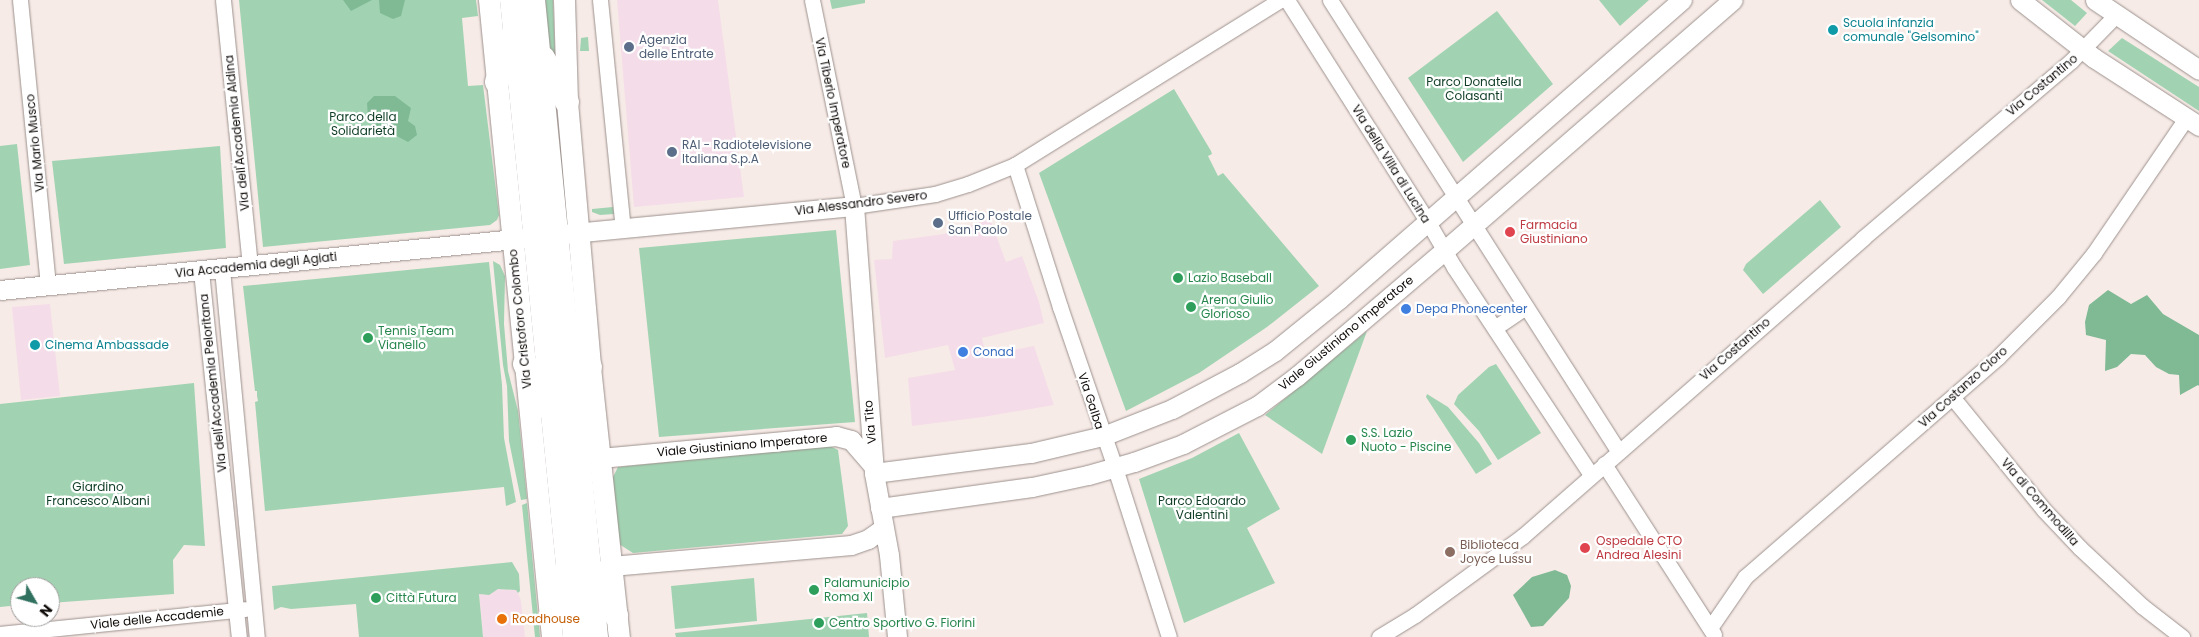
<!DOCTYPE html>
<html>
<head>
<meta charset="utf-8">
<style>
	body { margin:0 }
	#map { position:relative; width:2199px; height:637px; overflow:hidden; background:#f7ebe7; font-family:Poppins,sans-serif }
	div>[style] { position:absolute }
	.commercial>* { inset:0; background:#f4dce8 }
	.green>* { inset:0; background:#a1d3b2 }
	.forest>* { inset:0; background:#80ba95 }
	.roads { filter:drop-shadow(0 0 1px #9c918d) drop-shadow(0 0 1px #9c918d) }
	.minor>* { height:15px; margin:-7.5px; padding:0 7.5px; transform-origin:7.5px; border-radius:7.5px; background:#fff }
	.tertiary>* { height:19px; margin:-9.5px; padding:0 9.5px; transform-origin:9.5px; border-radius:9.5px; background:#fff }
	.secondary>* { height:21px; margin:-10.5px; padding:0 10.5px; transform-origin:10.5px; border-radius:10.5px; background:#fff }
	.primary>* { height:24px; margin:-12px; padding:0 12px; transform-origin:12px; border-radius:12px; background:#fff }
	.dots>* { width:14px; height:14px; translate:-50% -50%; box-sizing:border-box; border:2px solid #fff; border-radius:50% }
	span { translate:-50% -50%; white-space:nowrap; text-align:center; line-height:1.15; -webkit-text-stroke:4.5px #fff; paint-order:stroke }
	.culture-label { font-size:12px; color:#0d838f }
	.left { translate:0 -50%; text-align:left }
	.service-label { font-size:12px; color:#4e5e75 }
	.park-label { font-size:12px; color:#0e3c24 }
	.street-label { font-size:12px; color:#100c0a }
	.health-label { font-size:12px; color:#be3a42 }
	.leisure-label { font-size:12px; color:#27864d }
	.shop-label { font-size:12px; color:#366cbe }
	.education-label { font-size:12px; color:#785e54 }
	.food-label { font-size:12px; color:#c56008 }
	.north { position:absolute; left:10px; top:577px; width:50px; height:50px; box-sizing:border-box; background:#fff; border:1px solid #9f9e9d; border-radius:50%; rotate:128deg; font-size:14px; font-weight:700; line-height:20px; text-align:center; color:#100c0a }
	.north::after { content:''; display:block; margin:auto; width:18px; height:22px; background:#2f705e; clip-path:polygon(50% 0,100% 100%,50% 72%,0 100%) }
</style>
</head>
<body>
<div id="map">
	<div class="commercial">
		<i style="clip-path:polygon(617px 0,718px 0,744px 197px,634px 207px)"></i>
		<i style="clip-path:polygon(990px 219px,1006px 262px,1022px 256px,1039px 302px,1044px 323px,982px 338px,986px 355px,1034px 346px,1054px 405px,983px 417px,912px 426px,908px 378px,955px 370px,948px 345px,885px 358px,874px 260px,892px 259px,893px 241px,944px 234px)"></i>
		<i style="clip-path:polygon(50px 304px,60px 396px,21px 400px,12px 307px)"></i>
		<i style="clip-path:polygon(498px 589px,517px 590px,521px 601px,525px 637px,483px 637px,479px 593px,484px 595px)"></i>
	</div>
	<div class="green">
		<i style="clip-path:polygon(239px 0,476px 0,478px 16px,462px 18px,468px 86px,483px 85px,499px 215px,497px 220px,490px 225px,263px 247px)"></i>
		<i style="clip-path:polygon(542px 0,553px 0,556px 76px,546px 54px)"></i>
		<i style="clip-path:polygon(830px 0,865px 0,865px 3px,832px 9px)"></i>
		<i style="clip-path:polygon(1599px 0,1649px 0,1620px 26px)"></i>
		<i style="clip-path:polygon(2042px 0,2071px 0,2087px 13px,2075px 26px)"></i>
		<i style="clip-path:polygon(1497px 11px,1553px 84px,1463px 162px,1408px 78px)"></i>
		<i style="clip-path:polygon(588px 37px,589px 51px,580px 51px,581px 38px)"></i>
		<i style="clip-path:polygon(2122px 38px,2199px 87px,2199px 111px,2108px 51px)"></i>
		<i style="clip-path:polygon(1174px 89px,1211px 151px,1212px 154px,1208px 156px,1218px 176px,1223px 173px,1319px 286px,1267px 327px,1199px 373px,1126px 411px,1039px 173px)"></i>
		<i style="clip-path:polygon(17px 144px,30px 265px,0 269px,0 146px)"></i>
		<i style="clip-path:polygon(220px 146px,226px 248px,64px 264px,52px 161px)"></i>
		<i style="clip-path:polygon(1820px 200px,1841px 227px,1763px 294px,1743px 270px,1746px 264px)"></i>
		<i style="clip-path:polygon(613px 207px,614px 214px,600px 215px,592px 212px,592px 209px)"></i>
		<i style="clip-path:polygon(836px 230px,855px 422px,659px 437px,639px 248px)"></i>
		<i style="clip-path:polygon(493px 261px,500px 265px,505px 276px,504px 324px,508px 371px,518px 411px,527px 499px,521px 500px,509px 441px,507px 386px,503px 365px)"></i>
		<i style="clip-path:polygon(489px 262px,502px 385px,504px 438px,516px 502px,506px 506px,504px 487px,265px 511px,255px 402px,258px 401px,257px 396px,257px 391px,255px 391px,243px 286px)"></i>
		<i style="clip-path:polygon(1367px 331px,1322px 454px,1265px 415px)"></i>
		<i style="clip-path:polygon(1496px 364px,1541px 433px,1498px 460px,1479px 431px,1454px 404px,1458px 395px,1489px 367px)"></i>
		<i style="clip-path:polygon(194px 383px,205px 546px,184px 545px,173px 560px,174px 594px,50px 603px,50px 587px,20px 587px,20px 605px,0 607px,0 404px)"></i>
		<i style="clip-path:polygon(1427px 394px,1448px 407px,1479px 443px,1492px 464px,1476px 474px,1426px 397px)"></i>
		<i style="clip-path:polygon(1239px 433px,1280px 509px,1247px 528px,1275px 583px,1184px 623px,1139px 479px,1192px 458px)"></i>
		<i style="clip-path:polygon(830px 446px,838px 450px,848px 526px,842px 534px,633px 553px,619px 544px,613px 477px,618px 467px)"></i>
		<i style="clip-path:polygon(527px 503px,540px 637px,535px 637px,522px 505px)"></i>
		<i style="clip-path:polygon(512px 562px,519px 574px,520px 591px,518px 593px,516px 590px,498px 589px,489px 595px,479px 594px,483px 637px,359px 637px,356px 604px,291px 609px,281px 607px,274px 610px,272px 586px)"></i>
		<i style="clip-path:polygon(754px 578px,757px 621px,675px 629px,671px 586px)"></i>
		<i style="clip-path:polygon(867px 613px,869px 637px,676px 637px,675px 633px)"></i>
	</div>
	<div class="forest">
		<i style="clip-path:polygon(343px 0,372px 0,351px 11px)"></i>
		<i style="clip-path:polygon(379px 0,405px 0,401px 16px,393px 19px,380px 13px)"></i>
		<i style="clip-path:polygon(374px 96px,395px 96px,411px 108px,408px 121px,415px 126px,417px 135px,408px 142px,393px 134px,381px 136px,368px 117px,367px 103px)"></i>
		<i style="clip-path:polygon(2108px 290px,2131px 304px,2147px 295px,2163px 314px,2199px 335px,2199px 386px,2198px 385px,2180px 395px,2179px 375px,2169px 374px,2156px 367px,2145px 355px,2131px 354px,2117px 367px,2105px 371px,2106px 340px,2086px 335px,2085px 322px,2089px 305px)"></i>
		<i style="clip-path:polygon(1555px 570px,1567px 575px,1571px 586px,1569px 598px,1543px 626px,1531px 627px,1513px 595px,1532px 577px)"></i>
	</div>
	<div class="roads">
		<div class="minor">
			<i style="left:20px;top:0;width:287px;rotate:84.4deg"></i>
			<i style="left:223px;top:0;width:267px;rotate:84.2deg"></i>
			<i style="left:600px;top:0;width:230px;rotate:84.3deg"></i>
			<i style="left:812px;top:0;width:210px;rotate:78.5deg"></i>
			<i style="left:854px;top:206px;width:82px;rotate:-8.4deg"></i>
			<i style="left:935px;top:194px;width:34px;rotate:-17deg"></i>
			<i style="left:968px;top:184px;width:51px;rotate:-22deg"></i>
			<i style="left:1015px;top:165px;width:312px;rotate:-31.9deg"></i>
			<i style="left:1287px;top:0;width:263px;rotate:57.6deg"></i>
			<i style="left:1428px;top:222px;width:52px;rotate:60deg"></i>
			<i style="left:1454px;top:267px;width:249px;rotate:56.6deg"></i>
			<i style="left:1330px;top:0;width:536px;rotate:57.41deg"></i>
			<i style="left:1015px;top:165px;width:149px;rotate:72.4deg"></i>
			<i style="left:1060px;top:307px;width:170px;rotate:71.1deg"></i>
			<i style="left:1115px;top:468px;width:177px;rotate:72.3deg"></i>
			<i style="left:222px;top:269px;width:370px;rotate:84.6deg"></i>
			<i style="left:201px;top:271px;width:368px;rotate:84.1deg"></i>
			<i style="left:1496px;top:327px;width:36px;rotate:-34deg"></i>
			<i style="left:1953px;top:398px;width:144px;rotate:50.9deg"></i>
			<i style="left:2044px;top:510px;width:52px;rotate:46.5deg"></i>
			<i style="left:2080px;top:548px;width:85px;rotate:43.1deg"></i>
			<i style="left:2142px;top:606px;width:51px;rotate:37.8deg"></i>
			<i style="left:1604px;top:464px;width:203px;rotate:57.2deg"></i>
			<i style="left:1710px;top:628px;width:62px;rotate:-55.5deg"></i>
			<i style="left:1745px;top:577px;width:335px;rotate:-41deg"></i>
			<i style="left:1998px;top:357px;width:85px;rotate:-45deg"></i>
			<i style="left:2058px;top:297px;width:57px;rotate:-50.7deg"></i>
			<i style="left:2094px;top:253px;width:163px;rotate:-55.7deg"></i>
			<i style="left:0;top:634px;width:246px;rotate:-5.8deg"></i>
			<i style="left:1379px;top:637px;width:42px;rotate:-31.4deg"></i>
			<i style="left:1415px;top:615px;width:134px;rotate:-36.2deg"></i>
			<i style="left:1523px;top:536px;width:452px;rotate:-41.2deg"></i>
			<i style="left:1863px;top:238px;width:273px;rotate:-40.4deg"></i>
			<i style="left:2071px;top:61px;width:64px;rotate:-45.6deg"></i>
		</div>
		<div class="tertiary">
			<i style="left:2020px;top:0;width:94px;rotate:38.1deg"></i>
			<i style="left:2094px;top:58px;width:125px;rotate:32.9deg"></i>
			<i style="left:2095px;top:0;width:125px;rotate:33.9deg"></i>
			<i style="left:563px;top:234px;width:292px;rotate:-5.5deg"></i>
			<i style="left:854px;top:206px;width:268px;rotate:85.7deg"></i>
			<i style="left:874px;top:473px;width:83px;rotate:79.6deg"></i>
			<i style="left:889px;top:555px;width:82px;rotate:84.4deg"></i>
			<i style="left:0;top:290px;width:529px;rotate:-5.65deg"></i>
			<i style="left:600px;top:458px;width:237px;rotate:-5.3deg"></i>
			<i style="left:836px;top:436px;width:16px;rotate:15deg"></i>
			<i style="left:851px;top:440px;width:33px;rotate:49deg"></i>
			<i style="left:874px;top:473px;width:158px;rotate:-7.3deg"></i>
			<i style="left:1031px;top:453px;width:74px;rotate:-13.3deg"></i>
			<i style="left:1103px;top:436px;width:74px;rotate:-21.4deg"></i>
			<i style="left:1172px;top:409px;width:77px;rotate:-27.9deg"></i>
			<i style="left:1240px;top:373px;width:41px;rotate:-32.2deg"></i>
			<i style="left:1275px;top:351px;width:82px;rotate:-39.1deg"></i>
			<i style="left:1339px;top:299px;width:455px;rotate:-41.1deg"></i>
			<i style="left:880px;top:508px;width:153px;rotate:-7.9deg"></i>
			<i style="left:1032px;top:487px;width:57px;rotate:-12.1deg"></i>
			<i style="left:1088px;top:475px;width:48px;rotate:-15.8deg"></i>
			<i style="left:1134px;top:462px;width:52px;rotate:-20.2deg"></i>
			<i style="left:1183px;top:444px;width:83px;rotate:-27.2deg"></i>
			<i style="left:1257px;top:406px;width:50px;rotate:-36.9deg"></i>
			<i style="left:1297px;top:376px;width:194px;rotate:-40.4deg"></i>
			<i style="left:1445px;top:250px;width:381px;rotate:-41deg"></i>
			<i style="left:611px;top:566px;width:241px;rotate:-5deg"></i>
			<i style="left:851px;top:545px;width:18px;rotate:-19deg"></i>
			<i style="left:868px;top:539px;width:19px;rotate:-35deg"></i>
		</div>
		<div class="secondary">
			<i style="left:489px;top:0;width:640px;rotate:84.35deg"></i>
			<i style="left:564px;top:0;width:102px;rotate:88.3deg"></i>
			<i style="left:567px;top:102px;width:266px;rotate:85deg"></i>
			<i style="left:590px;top:367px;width:272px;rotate:83.9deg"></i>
		</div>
		<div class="primary">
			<i style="left:512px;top:0;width:640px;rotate:84.35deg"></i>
			<i style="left:533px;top:0;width:640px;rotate:84.35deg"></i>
			<i style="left:543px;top:58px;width:50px;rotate:61.4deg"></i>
			<i style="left:497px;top:82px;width:45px;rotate:-72deg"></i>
			<i style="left:525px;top:364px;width:48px;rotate:62.9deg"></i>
			<i style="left:574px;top:406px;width:42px;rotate:-67.7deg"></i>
			<i style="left:595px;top:572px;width:48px;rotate:64deg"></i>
			<i style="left:551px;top:619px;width:47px;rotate:-73.9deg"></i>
		</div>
	</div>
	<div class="dots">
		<i style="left:1833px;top:30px;background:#0f9aa8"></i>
		<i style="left:629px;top:47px;background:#5c6f8a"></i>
		<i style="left:672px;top:152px;background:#5c6f8a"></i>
		<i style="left:938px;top:223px;background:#5c6f8a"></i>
		<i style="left:1510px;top:232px;background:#e0444e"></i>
		<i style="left:1178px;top:278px;background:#2e9e5b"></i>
		<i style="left:1191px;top:307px;background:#2e9e5b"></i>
		<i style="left:1406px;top:309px;background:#3f7fe0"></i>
		<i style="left:368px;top:338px;background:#2e9e5b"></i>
		<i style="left:35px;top:345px;background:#0f9aa8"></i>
		<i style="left:963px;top:352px;background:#3f7fe0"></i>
		<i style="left:1351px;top:440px;background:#2e9e5b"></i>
		<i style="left:1585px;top:548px;background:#e0444e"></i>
		<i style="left:1450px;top:552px;background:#8d6e63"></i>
		<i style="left:814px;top:590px;background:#2e9e5b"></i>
		<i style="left:376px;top:598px;background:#2e9e5b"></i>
		<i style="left:502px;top:619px;background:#e8710a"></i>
		<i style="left:819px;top:623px;background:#2e9e5b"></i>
	</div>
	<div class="culture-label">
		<span class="left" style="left:1843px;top:30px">Scuola infanzia<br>comunale "Gelsomino"</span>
		<span class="left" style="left:45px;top:345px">Cinema Ambassade</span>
	</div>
	<div class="service-label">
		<span class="left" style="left:639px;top:47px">Agenzia<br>delle Entrate</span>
		<span class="left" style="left:682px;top:152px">RAI - Radiotelevisione<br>Italiana S.p.A</span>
		<span class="left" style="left:948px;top:223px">Ufficio Postale<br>San Paolo</span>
	</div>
	<div class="park-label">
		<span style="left:1474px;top:89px">Parco Donatella<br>Colasanti</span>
		<span style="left:363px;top:124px">Parco della<br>Solidarietà</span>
		<span style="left:98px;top:494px">Giardino<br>Francesco Albani</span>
		<span style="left:1202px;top:508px">Parco Edoardo<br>Valentini</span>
	</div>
	<div class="street-label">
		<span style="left:2042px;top:85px;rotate:-40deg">Via Costantino</span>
		<span style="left:833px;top:103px;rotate:78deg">Via Tiberio Imperatore</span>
		<span style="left:237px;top:133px;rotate:-96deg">Via dell'Accademia Aldina</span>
		<span style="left:35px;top:143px;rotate:-96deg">Via Mario Musco</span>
		<span style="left:1391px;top:164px;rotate:58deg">Via della Villa di Lucina</span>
		<span style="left:861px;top:203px;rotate:-7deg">Via Alessandro Severo</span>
		<span style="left:256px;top:265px;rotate:-6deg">Via Accademia degli Agiati</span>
		<span style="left:520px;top:319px;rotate:-96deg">Via Cristoforo Colombo</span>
		<span style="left:1346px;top:333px;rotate:-40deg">Viale Giustiniano Imperatore</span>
		<span style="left:1735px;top:349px;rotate:-41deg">Via Costantino</span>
		<span style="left:213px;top:383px;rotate:-96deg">Via dell'Accademia Peloritana</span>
		<span style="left:1963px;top:387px;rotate:-42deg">Via Costanzo Cloro</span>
		<span style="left:1091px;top:401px;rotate:72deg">Via Galba</span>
		<span style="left:870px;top:422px;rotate:-95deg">Via Tito</span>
		<span style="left:742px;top:445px;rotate:-5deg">Viale Giustiniano Imperatore</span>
		<span style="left:2040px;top:502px;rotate:49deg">Via di Commodilla</span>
		<span style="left:157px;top:618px;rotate:-6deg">Viale delle Accademie</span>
	</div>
	<div class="health-label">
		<span class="left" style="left:1520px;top:232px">Farmacia<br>Giustiniano</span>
		<span class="left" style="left:1596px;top:548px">Ospedale CTO<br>Andrea Alesini</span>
	</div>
	<div class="leisure-label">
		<span class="left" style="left:1188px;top:278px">Lazio Baseball</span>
		<span class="left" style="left:1201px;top:307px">Arena Giulio<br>Glorioso</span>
		<span class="left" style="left:378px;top:338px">Tennis Team<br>Vianello</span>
		<span class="left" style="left:1361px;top:440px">S.S. Lazio<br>Nuoto - Piscine</span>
		<span class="left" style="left:824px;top:590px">Palamunicipio<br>Roma XI</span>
		<span class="left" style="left:386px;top:598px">Città Futura</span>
		<span class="left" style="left:829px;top:623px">Centro Sportivo G. Fiorini</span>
	</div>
	<div class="shop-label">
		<span class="left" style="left:1416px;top:309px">Depa Phonecenter</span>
		<span class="left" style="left:973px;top:352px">Conad</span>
	</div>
	<div class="education-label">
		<span class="left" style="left:1460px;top:552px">Biblioteca<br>Joyce Lussu</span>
	</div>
	<div class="food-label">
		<span class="left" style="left:512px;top:619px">Roadhouse</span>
	</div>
	<div class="north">N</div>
</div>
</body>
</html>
